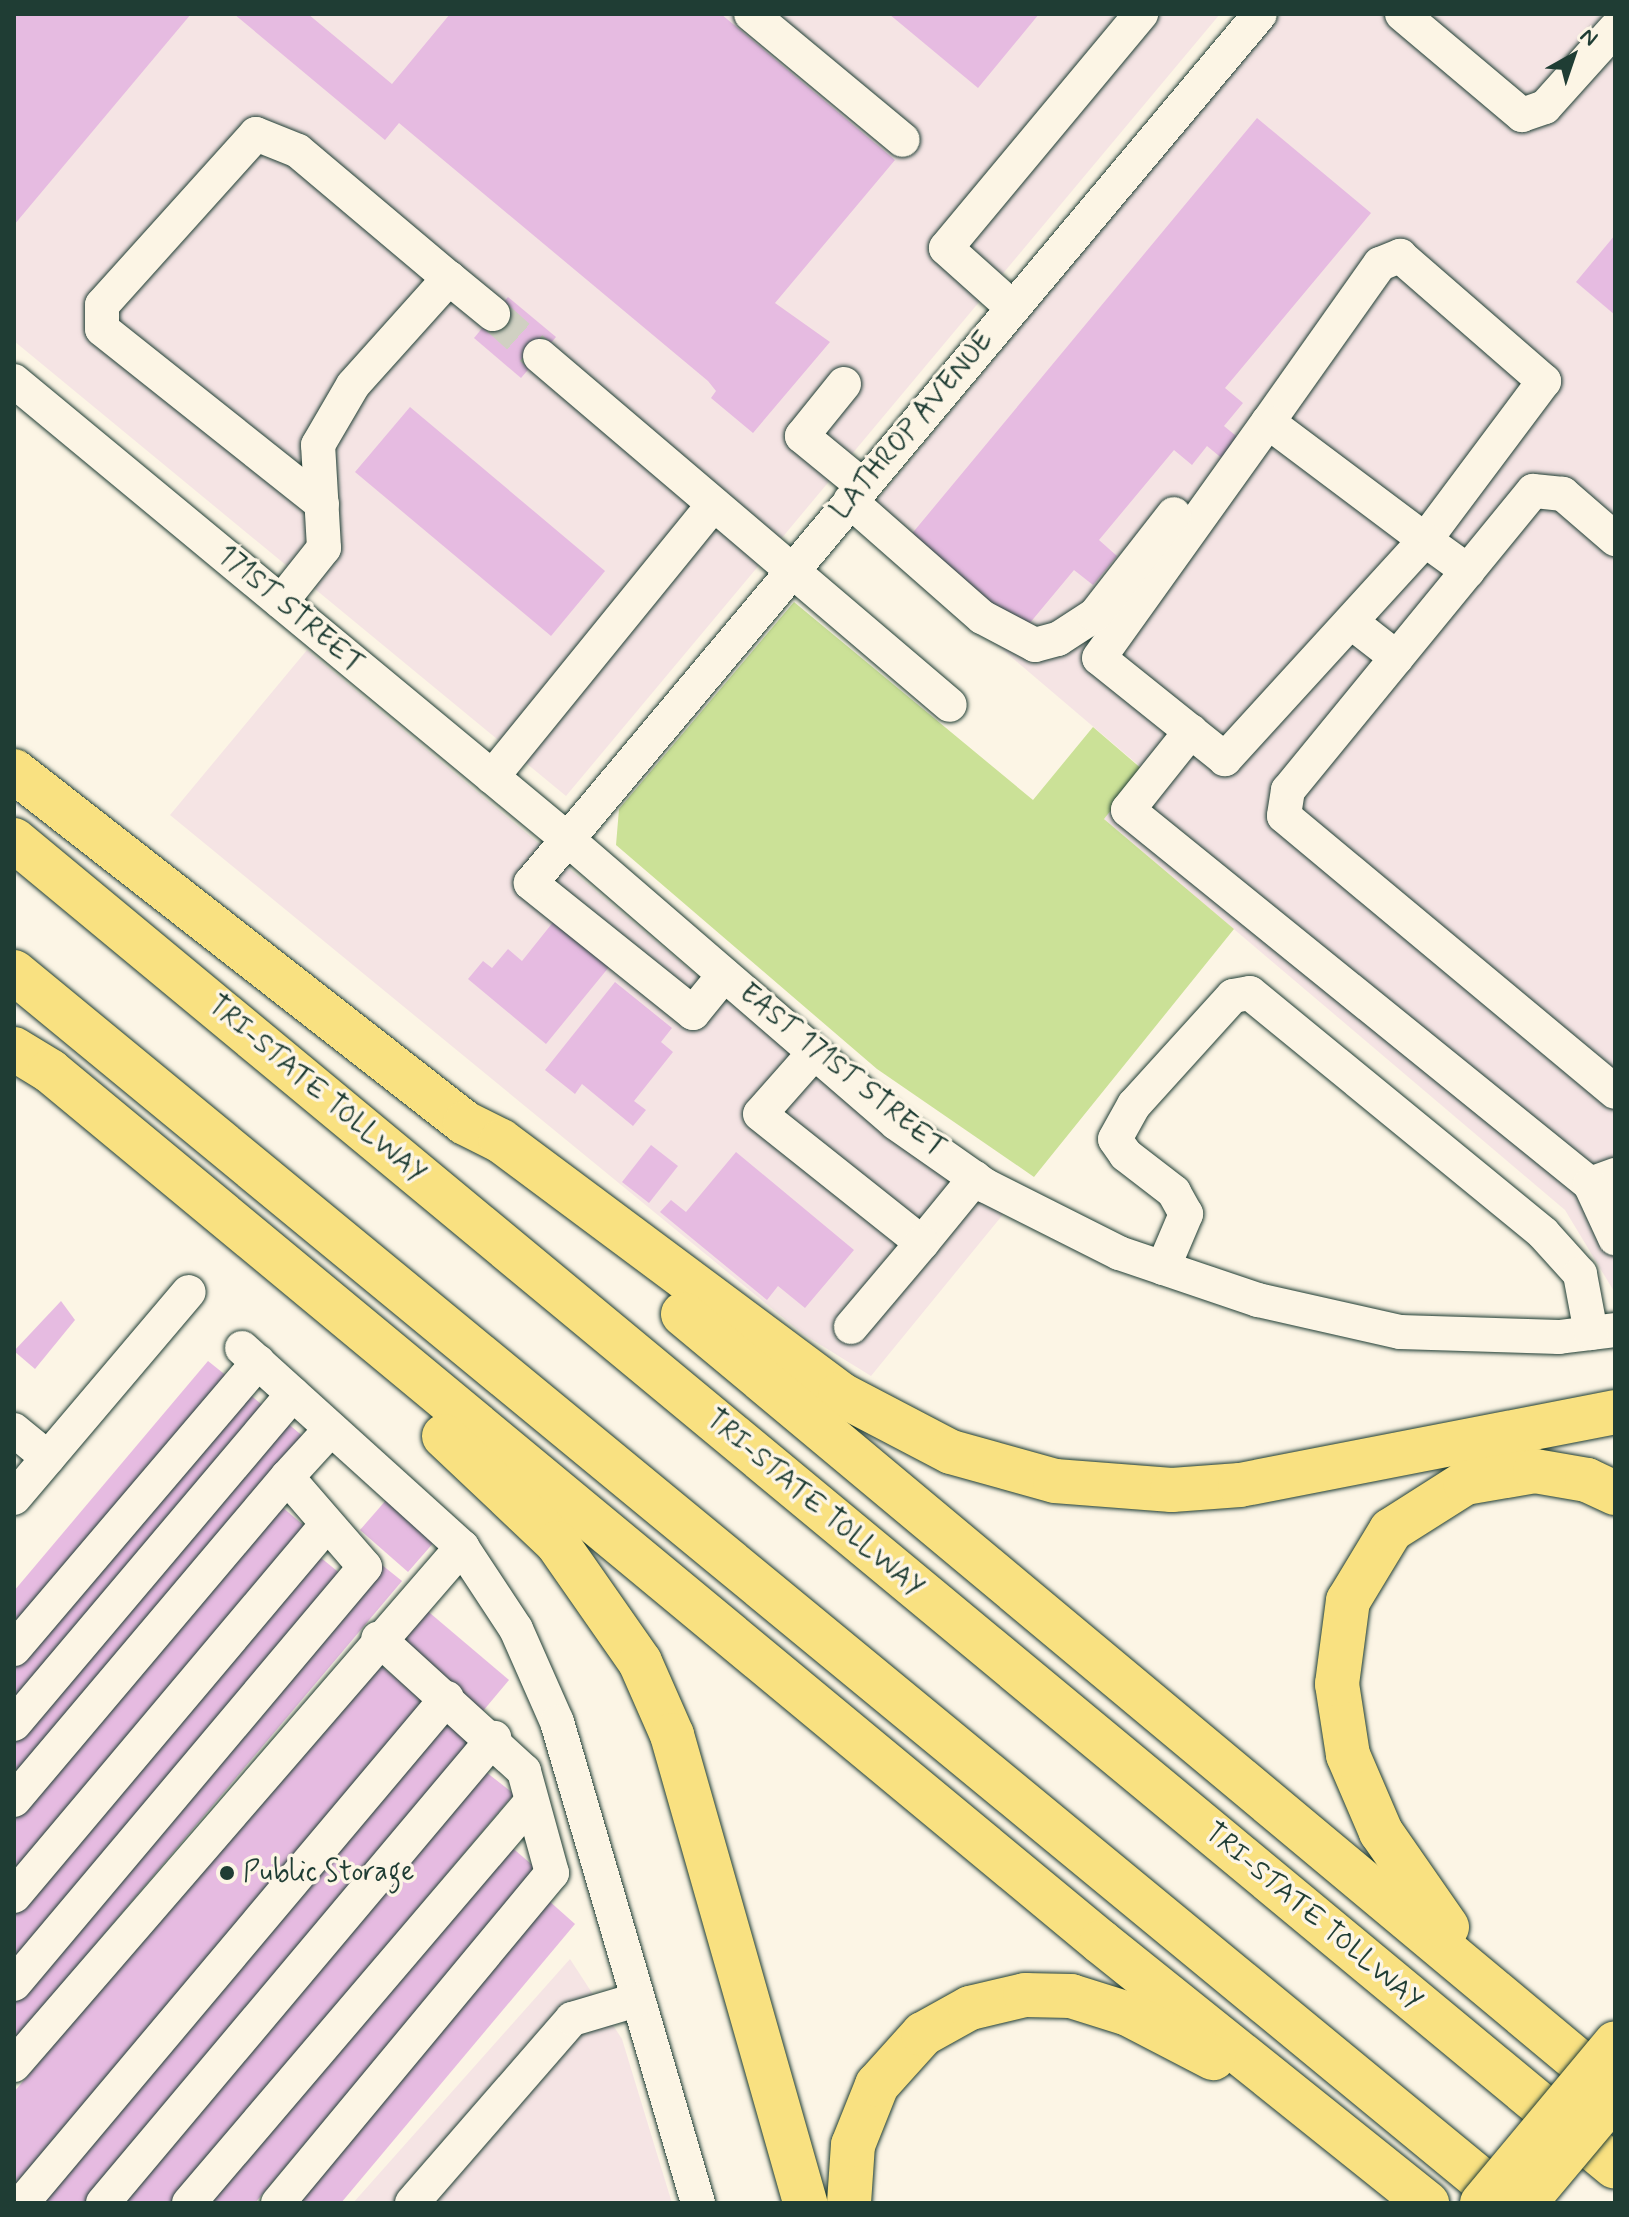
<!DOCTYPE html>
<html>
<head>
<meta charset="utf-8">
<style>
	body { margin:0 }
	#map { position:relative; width:1629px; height:2217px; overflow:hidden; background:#fcf5e5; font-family:Mynerve,sans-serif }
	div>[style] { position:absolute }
	.built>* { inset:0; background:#f5e4e4 }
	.green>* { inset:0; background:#cbe197 }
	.building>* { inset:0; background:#e6bbe1 }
	.minor-tunnel>* { height:34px; margin-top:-17px; transform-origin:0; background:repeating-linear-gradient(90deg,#d0d0c2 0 34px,transparent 0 51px) }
	.roads { filter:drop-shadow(0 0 2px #1f3d34) drop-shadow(0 0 2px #1f3d34) }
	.minor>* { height:34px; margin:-17px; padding:0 17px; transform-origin:17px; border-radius:17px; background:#fcf5e5 }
	.highway>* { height:44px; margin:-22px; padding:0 22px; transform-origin:22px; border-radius:22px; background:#f9e181 }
	.bridges { filter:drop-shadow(0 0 2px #1f3d34) drop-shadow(0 0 2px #1f3d34) }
	.major-bridge>* { height:42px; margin:-21px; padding:0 21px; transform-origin:21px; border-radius:21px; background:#f9e181 }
	.dots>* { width:22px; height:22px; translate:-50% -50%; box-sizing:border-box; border:4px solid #fcf5e5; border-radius:50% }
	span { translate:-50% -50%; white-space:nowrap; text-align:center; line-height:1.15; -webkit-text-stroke:7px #fcf5e5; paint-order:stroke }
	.street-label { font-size:28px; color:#1f3d34 }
	.poi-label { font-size:28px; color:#1f3d34 }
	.left { translate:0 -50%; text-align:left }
	.frame { position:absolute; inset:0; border:16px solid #1f3d34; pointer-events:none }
	.north { position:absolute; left:1533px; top:16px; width:80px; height:80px; -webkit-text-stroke:6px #fcf5e5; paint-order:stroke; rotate:40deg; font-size:22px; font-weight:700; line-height:32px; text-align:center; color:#1f3d34 }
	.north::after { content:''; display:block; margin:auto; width:28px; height:36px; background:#1f3d34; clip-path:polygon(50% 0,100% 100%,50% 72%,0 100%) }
</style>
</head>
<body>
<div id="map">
	<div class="built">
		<i style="clip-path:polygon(14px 14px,1220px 14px,566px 796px,14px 341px)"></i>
		<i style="clip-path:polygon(1281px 14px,1615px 14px,1615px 1293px,1565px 1210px,1103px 818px,1143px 769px,856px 525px)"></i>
		<i style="clip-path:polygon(307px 650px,911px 1154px,1005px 1212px,871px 1376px,803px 1334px,170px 815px)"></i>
		<i style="clip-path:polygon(570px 1959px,622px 2039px,672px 2203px,353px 2203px)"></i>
	</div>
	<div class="green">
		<i style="clip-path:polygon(794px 602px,1033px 800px,1093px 727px,1143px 770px,1104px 819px,1234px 929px,1034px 1177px,877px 1069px,616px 845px,619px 809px)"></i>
	</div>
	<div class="building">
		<i style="clip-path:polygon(14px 14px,191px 14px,14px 225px)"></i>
		<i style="clip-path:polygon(234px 14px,308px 14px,392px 84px,450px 14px,721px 14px,895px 160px,775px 303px,830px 342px,753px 433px,711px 398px,716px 391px,708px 381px,399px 123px,385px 140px)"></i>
		<i style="clip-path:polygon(889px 14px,1039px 14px,978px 88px)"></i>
		<i style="clip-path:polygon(1257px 118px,1371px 213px,1225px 388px,1243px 403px,1224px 426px,1241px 440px,1224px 460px,1207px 446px,1192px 465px,1174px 450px,1099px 540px,1117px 556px,1093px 585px,1074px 570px,1024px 630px,910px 536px)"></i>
		<i style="clip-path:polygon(1615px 235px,1615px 315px,1576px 282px)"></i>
		<i style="clip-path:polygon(508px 297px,556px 337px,521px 378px,474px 338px)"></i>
		<i style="clip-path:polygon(410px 407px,605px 571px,551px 636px,355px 472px)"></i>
		<i style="clip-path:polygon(554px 921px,609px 967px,546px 1044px,468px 979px,483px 961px,492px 968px,508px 949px,522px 961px)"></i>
		<i style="clip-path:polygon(615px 982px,672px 1028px,661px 1042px,673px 1052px,634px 1101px,646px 1110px,633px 1126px,582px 1084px,575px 1094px,545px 1070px)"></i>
		<i style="clip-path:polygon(651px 1145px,678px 1166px,649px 1203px,622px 1182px)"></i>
		<i style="clip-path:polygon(736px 1152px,854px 1250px,805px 1308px,778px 1286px,767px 1300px,660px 1212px,671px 1200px,686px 1212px)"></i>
		<i style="clip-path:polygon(61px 1301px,75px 1320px,35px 1369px,14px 1351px)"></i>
		<i style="clip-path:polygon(208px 1361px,228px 1377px,14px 1630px,14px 1591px)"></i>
		<i style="clip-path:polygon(248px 1393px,267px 1409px,14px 1707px,14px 1669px)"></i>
		<i style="clip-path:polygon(286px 1422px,305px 1438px,14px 1783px,14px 1744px)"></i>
		<i style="clip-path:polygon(387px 1499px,435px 1541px,408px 1572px,360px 1530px)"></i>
		<i style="clip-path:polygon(281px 1506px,309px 1530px,14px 1878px,14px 1820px)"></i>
		<i style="clip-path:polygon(315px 1553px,342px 1575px,14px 1965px,14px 1911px)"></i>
		<i style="clip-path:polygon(382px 1565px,402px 1581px,14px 2041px,14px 2001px)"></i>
		<i style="clip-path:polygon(424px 1608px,509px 1680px,483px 1711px,398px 1639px)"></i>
		<i style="clip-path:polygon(377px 1662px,423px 1701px,14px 2186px,14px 2092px)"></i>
		<i style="clip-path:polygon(444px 1719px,473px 1743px,86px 2203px,36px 2203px)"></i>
		<i style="clip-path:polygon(486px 1772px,514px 1794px,170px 2203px,121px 2203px)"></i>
		<i style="clip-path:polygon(509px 1845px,537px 1869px,255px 2203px,207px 2203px)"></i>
		<i style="clip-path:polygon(548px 1900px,575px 1924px,341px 2203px,293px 2203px)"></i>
	</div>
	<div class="minor-tunnel">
		<i style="left:493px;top:314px;width:63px;rotate:41.8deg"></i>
	</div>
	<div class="roads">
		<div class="minor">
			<i style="left:751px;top:14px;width:197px;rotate:39.7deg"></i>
			<i style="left:1402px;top:14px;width:157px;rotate:40.1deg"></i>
			<i style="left:1522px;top:115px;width:24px;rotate:-19deg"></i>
			<i style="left:1545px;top:107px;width:105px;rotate:-48.1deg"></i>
			<i style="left:1013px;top:308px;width:90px;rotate:-138.2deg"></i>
			<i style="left:946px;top:248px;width:305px;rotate:-50.2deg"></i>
			<i style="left:540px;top:356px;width:538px;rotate:40.41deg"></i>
			<i style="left:14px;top:381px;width:717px;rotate:39.62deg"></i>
			<i style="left:566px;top:838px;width:436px;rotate:40.8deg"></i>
			<i style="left:896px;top:1123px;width:110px;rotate:35deg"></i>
			<i style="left:986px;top:1186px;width:149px;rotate:26.7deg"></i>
			<i style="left:1119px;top:1253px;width:147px;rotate:18.7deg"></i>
			<i style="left:1258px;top:1300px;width:146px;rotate:12.7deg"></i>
			<i style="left:1400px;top:1332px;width:159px;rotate:1.8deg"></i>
			<i style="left:1559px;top:1337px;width:56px;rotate:-7.1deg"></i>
			<i style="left:844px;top:384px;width:67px;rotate:128.9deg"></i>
			<i style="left:802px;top:436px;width:79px;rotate:39.3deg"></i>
			<i style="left:1268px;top:422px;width:194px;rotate:-54.7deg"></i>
			<i style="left:1380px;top:264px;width:22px;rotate:-22deg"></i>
			<i style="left:1400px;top:256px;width:191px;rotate:41deg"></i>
			<i style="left:1544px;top:381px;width:199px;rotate:126.8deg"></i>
			<i style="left:1425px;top:540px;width:297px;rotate:132.4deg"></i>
			<i style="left:1225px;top:759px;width:161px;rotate:-141.3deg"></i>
			<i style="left:1099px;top:658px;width:290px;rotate:-54.4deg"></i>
			<i style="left:1268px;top:422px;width:196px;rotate:36.9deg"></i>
			<i style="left:1425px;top:540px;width:53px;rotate:35.8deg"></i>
			<i style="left:850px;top:501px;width:176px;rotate:41.3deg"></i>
			<i style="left:982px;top:617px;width:60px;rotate:27.8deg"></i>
			<i style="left:1035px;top:645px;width:24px;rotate:-15deg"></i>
			<i style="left:1058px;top:639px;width:44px;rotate:-33deg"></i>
			<i style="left:1095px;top:615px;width:128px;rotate:-52deg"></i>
			<i style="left:322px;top:504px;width:281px;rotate:-141.5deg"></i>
			<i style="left:102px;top:329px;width:24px;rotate:-90deg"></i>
			<i style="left:102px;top:305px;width:230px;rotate:-48deg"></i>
			<i style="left:256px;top:134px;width:45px;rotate:22deg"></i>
			<i style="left:298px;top:151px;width:197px;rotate:40.1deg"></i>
			<i style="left:1615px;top:539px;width:69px;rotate:-139.1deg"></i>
			<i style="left:1563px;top:494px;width:30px;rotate:-174deg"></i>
			<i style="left:1533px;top:491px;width:387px;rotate:129.3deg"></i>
			<i style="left:1288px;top:790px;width:26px;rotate:99deg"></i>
			<i style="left:1284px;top:816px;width:431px;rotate:39.8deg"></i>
			<i style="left:281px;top:602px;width:69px;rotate:-51.5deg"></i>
			<i style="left:324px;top:548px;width:103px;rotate:-93.3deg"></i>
			<i style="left:318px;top:445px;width:69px;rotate:-59.7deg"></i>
			<i style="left:353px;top:385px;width:144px;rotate:-48.1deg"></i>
			<i style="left:449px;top:278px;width:57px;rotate:39.3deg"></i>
			<i style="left:1351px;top:622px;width:58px;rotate:38deg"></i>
			<i style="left:1191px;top:731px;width:101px;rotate:128.6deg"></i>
			<i style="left:1128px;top:810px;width:594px;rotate:38.99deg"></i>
			<i style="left:492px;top:777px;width:350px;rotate:-50.9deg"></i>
			<i style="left:724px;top:975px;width:49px;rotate:129.2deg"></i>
			<i style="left:693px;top:1013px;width:208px;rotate:-141.3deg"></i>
			<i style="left:531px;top:883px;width:1134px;rotate:-50.01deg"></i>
			<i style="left:814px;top:1053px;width:81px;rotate:131.5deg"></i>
			<i style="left:760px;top:1114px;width:207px;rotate:38.5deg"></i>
			<i style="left:922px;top:1243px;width:84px;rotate:-50.8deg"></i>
			<i style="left:1615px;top:1175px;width:27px;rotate:160deg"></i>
			<i style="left:1590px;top:1184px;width:60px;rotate:65.2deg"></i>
			<i style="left:1163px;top:1268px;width:59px;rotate:-66.9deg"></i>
			<i style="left:1186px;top:1214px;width:25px;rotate:-119deg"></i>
			<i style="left:1174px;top:1192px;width:61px;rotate:-142.4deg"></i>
			<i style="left:1126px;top:1155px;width:19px;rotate:-125deg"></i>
			<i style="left:1115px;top:1139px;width:39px;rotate:-61deg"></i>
			<i style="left:1134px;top:1105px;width:147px;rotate:-47.8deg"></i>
			<i style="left:1233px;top:996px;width:17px;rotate:-10deg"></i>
			<i style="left:1250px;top:993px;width:379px;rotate:39.3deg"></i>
			<i style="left:1543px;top:1233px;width:55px;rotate:47.9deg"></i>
			<i style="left:1580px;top:1274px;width:60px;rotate:79.4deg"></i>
			<i style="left:851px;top:1327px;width:110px;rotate:-49.8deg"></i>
			<i style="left:242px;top:1348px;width:297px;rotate:42.1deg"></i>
			<i style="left:462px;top:1547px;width:98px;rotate:56.6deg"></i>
			<i style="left:516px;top:1629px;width:102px;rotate:66.2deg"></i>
			<i style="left:557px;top:1722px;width:501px;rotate:73.66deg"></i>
			<i style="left:14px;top:1430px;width:44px;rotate:39.5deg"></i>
			<i style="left:14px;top:1498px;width:270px;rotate:-49.7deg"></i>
			<i style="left:14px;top:1649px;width:377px;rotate:-49.6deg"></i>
			<i style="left:14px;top:1724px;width:432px;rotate:-49.8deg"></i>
			<i style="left:14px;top:1800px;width:423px;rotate:-49.8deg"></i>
			<i style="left:14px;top:1896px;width:485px;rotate:-49.9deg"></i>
			<i style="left:14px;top:1984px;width:545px;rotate:-49.91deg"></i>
			<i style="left:365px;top:1567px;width:119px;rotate:-130.9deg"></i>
			<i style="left:287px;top:1477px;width:65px;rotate:-47.5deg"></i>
			<i style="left:14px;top:2065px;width:685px;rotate:-49.14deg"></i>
			<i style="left:22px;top:2203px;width:660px;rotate:-49.92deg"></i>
			<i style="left:103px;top:2203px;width:608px;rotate:-49.94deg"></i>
			<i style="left:189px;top:2203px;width:527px;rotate:-49.54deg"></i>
			<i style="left:278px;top:2203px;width:429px;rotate:-50.3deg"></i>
			<i style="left:552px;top:1873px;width:106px;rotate:-105.4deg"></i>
			<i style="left:524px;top:1771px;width:197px;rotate:-137.7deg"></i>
			<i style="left:412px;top:2203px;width:244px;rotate:-49deg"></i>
			<i style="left:572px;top:2019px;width:67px;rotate:-16.5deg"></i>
		</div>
		<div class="highway">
			<i style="left:14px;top:771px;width:572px;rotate:37.97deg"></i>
			<i style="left:465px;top:1123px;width:40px;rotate:26.6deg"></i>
			<i style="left:501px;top:1141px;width:423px;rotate:36.7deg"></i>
			<i style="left:840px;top:1394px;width:125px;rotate:27.6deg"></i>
			<i style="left:951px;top:1452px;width:108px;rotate:15.6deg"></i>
			<i style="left:1055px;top:1481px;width:117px;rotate:4.4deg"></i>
			<i style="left:1172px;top:1490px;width:68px;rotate:-4.2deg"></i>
			<i style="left:1240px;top:1485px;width:382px;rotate:-11deg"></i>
			<i style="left:14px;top:840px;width:2079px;rotate:39.65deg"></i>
			<i style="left:14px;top:972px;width:1937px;rotate:39.47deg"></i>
			<i style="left:14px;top:1049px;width:42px;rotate:31.4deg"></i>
			<i style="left:50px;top:1071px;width:1365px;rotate:39.65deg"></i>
			<i style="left:1101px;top:1942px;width:418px;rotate:38.7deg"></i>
			<i style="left:683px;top:1314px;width:1214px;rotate:39.85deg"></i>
			<i style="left:444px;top:1436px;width:156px;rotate:43.4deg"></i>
			<i style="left:557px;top:1543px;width:145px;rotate:55.1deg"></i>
			<i style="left:640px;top:1662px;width:80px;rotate:66.3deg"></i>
			<i style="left:672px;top:1735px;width:487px;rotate:74.1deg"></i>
			<i style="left:1447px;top:1927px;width:116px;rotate:-124.8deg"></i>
			<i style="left:1381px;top:1832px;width:84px;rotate:-113.2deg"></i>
			<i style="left:1348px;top:1755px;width:72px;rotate:-98.8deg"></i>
			<i style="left:1337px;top:1684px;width:84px;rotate:-82.5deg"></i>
			<i style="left:1348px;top:1601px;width:83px;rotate:-58.8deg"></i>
			<i style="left:1391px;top:1530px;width:88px;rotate:-32.4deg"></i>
			<i style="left:1465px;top:1483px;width:71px;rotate:-9.7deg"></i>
			<i style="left:1535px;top:1471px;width:53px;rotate:9.8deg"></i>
			<i style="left:1587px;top:1480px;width:31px;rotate:25deg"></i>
			<i style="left:849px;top:2203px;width:58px;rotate:-86.1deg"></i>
			<i style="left:853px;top:2145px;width:65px;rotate:-68.2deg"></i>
			<i style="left:877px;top:2085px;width:69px;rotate:-48deg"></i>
			<i style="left:923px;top:2034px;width:54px;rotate:-29deg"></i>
			<i style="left:970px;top:2008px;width:57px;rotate:-13.3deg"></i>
			<i style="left:1025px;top:1995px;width:46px;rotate:1.2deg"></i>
			<i style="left:1071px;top:1996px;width:60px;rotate:17.5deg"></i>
			<i style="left:1128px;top:2014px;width:96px;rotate:27.4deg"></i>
		</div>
	</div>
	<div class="bridges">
		<div class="major-bridge">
			<i style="left:1481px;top:2203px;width:209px;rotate:-50.2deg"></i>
			<i style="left:1526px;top:2203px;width:138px;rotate:-50deg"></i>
		</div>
	</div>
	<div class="dots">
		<i style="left:227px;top:1873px;background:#1f3d34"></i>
	</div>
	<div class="street-label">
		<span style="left:913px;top:426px;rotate:-50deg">LATHROP AVENUE</span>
		<span style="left:290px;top:610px;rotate:40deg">171ST STREET</span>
		<span style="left:842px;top:1071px;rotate:39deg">EAST 171ST STREET</span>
		<span style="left:316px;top:1090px;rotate:40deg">TRI-STATE TOLLWAY</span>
		<span style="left:814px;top:1504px;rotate:40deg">TRI-STATE TOLLWAY</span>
		<span style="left:1313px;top:1917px;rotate:40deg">TRI-STATE TOLLWAY</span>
	</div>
	<div class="poi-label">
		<span class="left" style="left:243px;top:1873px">Public Storage</span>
	</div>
	<div class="frame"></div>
	<div class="north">N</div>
</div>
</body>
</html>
